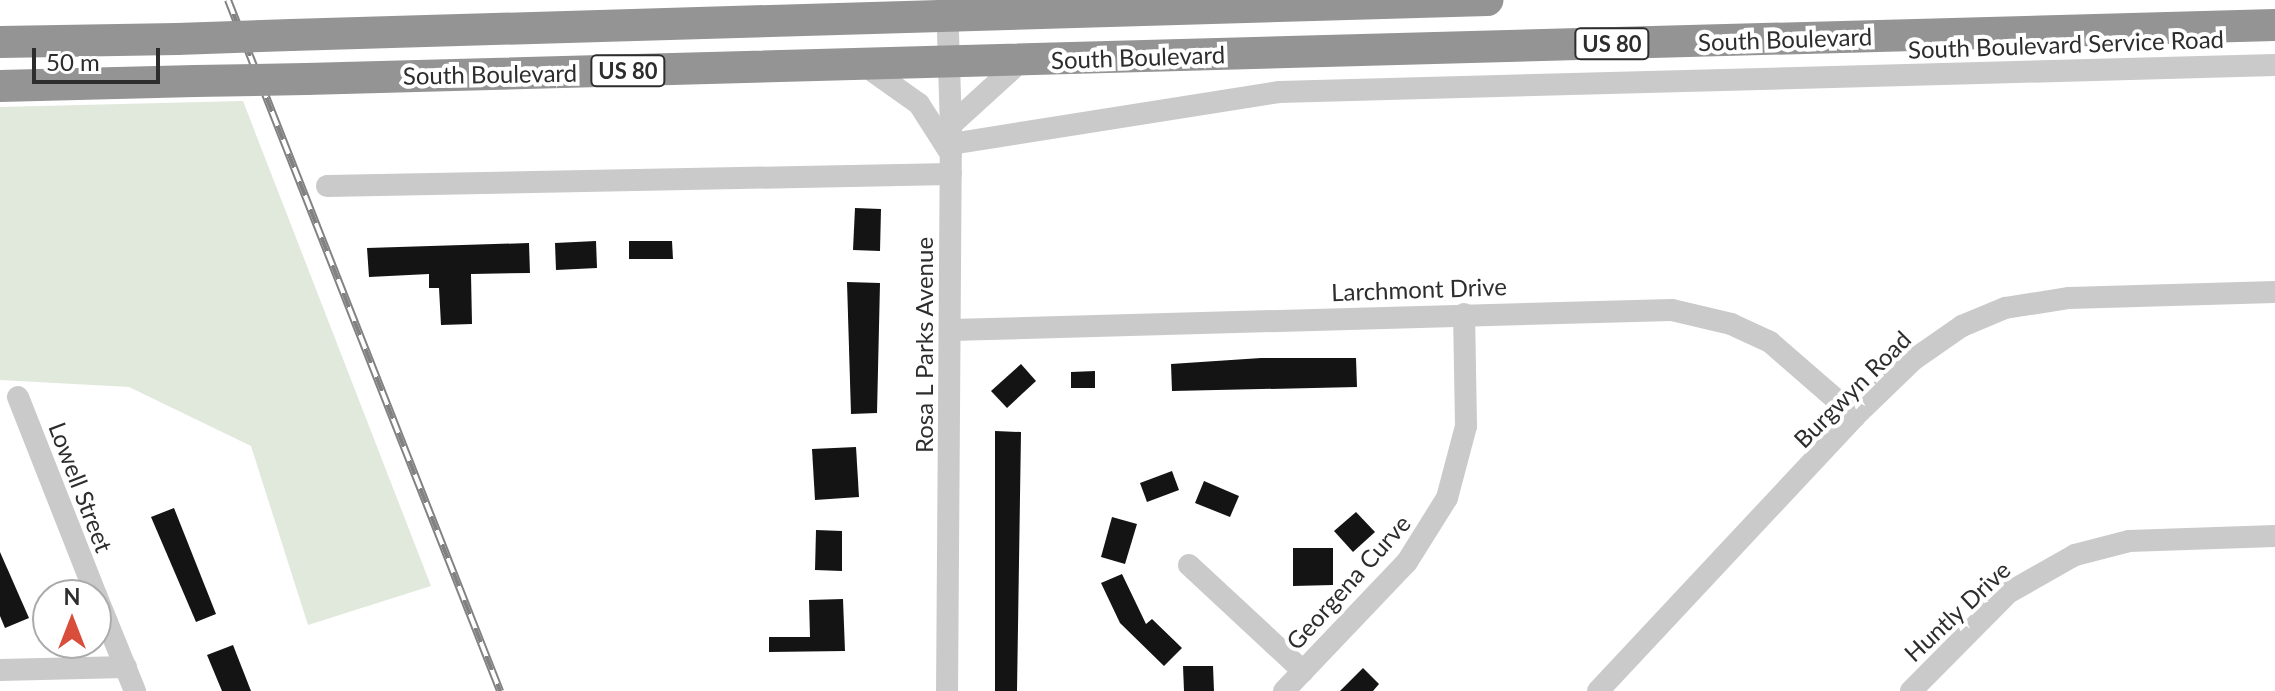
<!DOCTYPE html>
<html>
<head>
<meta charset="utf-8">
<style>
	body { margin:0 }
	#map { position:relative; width:2275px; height:691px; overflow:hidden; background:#fff; font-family:Lato,sans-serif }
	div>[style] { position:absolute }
	.green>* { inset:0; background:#e0e9db }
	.building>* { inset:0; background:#141414 }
	.minor>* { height:22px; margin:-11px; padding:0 11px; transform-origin:11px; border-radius:11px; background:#cacaca }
	.highway>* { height:32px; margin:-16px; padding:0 16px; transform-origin:16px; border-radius:16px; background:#949494 }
	.rail>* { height:8px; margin-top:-4px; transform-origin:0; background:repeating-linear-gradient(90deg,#fff 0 15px,#828282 0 30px); box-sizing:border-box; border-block:2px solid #828282 }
	.highway-bridge>* { height:32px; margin:-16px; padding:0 16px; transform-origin:16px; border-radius:16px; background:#949494 }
	span { translate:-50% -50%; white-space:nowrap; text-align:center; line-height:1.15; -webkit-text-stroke:8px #fff; paint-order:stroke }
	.shield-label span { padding:2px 6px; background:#fff; border:2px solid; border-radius:6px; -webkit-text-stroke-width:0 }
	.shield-label { font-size:22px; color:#2d2d2d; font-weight:700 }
	.street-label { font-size:24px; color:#2d2d2d }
	.north { position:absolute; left:32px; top:579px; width:80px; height:80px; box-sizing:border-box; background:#fff; border:2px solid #ababab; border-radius:50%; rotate:0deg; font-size:22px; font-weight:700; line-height:32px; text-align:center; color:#2d2d2d }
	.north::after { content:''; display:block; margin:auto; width:28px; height:36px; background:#d84e3b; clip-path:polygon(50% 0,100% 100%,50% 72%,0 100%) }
	.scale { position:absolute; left:32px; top:48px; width:128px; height:36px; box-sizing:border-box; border:4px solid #2d2d2d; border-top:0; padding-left:10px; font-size:24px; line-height:28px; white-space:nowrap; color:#2d2d2d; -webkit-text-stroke:6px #fff; paint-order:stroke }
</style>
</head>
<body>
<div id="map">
	<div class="green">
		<i style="clip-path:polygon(243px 101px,431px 586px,308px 625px,251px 446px,129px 387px,0 380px,0 107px)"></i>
	</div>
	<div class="building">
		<i style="clip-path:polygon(855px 208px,881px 209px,880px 251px,853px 250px)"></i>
		<i style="clip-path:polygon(596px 241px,597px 268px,556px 270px,555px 243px)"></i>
		<i style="clip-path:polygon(629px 241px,672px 241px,673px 259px,629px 259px)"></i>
		<i style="clip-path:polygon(529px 243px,530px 273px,471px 274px,472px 324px,441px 325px,439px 288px,429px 288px,429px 274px,369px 277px,367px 248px)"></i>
		<i style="clip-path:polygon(847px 282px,880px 283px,877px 413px,851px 414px)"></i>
		<i style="clip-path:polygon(1261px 358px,1356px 358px,1357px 387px,1172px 391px,1171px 364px)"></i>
		<i style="clip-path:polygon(1021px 364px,1036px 381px,1007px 408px,991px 391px)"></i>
		<i style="clip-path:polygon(1095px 371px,1095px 388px,1071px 388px,1071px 372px)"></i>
		<i style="clip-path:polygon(995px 431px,1021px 432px,1017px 691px,995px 691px)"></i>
		<i style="clip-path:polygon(856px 447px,859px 497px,815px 500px,812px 449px)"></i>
		<i style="clip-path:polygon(1172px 471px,1179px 490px,1147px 502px,1140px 483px)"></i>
		<i style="clip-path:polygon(1204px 481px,1239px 496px,1230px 517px,1195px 503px)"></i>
		<i style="clip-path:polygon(174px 508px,216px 614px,196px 622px,151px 517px)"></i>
		<i style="clip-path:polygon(1356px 512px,1375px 532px,1353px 552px,1334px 531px)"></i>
		<i style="clip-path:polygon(1112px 517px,1137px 524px,1125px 564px,1101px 557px)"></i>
		<i style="clip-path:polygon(816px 530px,842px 531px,842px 571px,815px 570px)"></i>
		<i style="clip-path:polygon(1293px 548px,1333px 548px,1333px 585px,1293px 586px)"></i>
		<i style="clip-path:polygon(0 552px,29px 618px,5px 628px,0 616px)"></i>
		<i style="clip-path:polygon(1122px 574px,1146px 624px,1152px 619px,1182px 648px,1164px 666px,1120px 623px,1101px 583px)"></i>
		<i style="clip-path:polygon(843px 599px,845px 651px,769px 652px,769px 637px,810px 637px,809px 600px)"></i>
		<i style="clip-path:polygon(233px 645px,251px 691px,222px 691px,207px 655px)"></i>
		<i style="clip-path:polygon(1183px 666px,1213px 666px,1214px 691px,1184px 691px)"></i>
		<i style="clip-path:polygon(1363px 668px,1379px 684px,1373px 691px,1340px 691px)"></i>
	</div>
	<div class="minor">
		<i style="left:947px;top:1px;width:124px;rotate:88.2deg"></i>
		<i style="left:951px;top:125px;width:566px;rotate:90.4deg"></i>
		<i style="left:864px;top:65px;width:67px;rotate:35.3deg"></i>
		<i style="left:919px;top:104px;width:59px;rotate:57.4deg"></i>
		<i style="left:951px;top:125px;width:95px;rotate:-42.4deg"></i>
		<i style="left:951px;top:144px;width:332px;rotate:-9deg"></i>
		<i style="left:1279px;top:92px;width:996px;rotate:-1.55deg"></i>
		<i style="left:327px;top:186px;width:624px;rotate:-1.1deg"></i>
		<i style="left:951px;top:330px;width:721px;rotate:-1.59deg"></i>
		<i style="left:1672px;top:310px;width:61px;rotate:13.3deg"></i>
		<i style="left:1731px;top:324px;width:43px;rotate:24.8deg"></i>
		<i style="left:1770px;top:342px;width:113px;rotate:41deg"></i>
		<i style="left:18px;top:397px;width:213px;rotate:68.5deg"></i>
		<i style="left:1189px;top:565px;width:156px;rotate:42.9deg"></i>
		<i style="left:96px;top:595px;width:104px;rotate:67.9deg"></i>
		<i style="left:0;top:670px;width:126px;rotate:-1.4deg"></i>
		<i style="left:1284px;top:691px;width:178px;rotate:-46.4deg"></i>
		<i style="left:1407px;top:562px;width:75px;rotate:-58deg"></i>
		<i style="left:1447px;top:498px;width:74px;rotate:-75.2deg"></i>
		<i style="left:1466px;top:426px;width:112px;rotate:-91deg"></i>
		<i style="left:1598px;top:691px;width:376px;rotate:-46.9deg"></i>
		<i style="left:1855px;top:416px;width:81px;rotate:-44deg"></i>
		<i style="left:1913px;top:360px;width:60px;rotate:-34.8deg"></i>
		<i style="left:1962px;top:326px;width:47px;rotate:-22.7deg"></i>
		<i style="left:2005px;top:308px;width:65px;rotate:-8.9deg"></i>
		<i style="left:2069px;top:298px;width:206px;rotate:-1.7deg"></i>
		<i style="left:1911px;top:691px;width:138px;rotate:-45.3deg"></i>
		<i style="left:2008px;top:593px;width:77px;rotate:-29.6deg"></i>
		<i style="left:2075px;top:555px;width:56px;rotate:-14.5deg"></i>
		<i style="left:2129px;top:541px;width:146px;rotate:-2deg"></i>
	</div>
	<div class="highway">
		<i style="left:291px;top:35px;width:1197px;rotate:-1.68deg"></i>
		<i style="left:0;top:42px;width:177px;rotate:-1deg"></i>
		<i style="left:306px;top:79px;width:1970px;rotate:-1.57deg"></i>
		<i style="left:0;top:86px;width:195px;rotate:-1.5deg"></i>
	</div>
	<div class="rail">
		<i style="left:228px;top:0;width:743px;rotate:68.51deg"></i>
	</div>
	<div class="highway-bridge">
		<i style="left:177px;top:39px;width:114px;rotate:-2deg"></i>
		<i style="left:195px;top:81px;width:111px;rotate:-1deg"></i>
	</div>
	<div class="shield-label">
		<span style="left:1612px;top:44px">US 80</span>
		<span style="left:628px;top:71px">US 80</span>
	</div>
	<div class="street-label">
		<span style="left:1785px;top:39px;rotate:-2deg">South Boulevard</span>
		<span style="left:2066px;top:44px;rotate:-2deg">South Boulevard Service Road</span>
		<span style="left:1138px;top:57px;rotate:-2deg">South Boulevard</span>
		<span style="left:490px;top:74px;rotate:-1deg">South Boulevard</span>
		<span style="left:1419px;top:289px;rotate:-2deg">Larchmont Drive</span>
		<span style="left:924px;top:345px;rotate:-90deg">Rosa L Parks Avenue</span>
		<span style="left:1852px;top:389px;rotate:-45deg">Burgwyn Road</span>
		<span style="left:81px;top:487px;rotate:69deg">Lowell Street</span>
		<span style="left:1348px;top:582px;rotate:-48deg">Georgena Curve</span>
		<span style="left:1957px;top:611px;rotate:-43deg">Huntly Drive</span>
	</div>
	<div class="north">N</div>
	<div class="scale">50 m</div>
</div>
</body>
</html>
